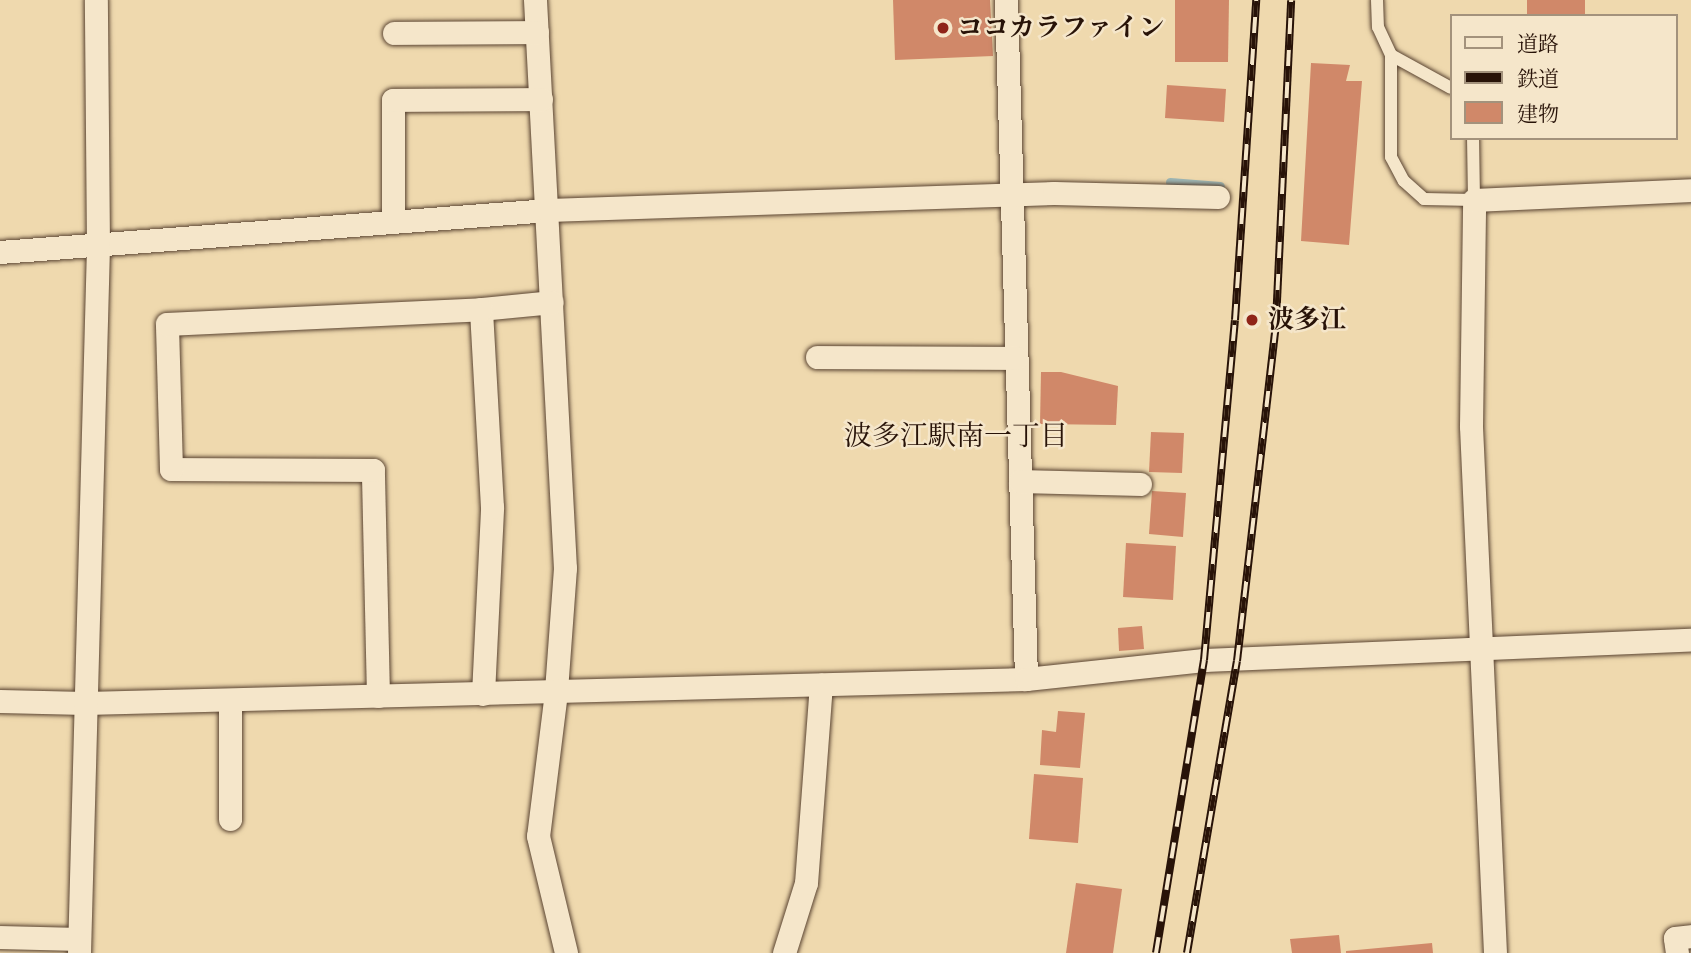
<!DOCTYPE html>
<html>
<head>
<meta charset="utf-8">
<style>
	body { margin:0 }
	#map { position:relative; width:1691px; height:953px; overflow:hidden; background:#efd9ae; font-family:Alegreya,"Noto Serif JP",serif }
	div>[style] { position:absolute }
	.stream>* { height:9px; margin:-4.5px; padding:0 4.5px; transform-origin:4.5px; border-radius:4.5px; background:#9eb7b5 }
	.building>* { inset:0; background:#d08869 }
	.roads { filter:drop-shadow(0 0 2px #5a4432) drop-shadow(0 0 2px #5a4432) }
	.service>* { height:12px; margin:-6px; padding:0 6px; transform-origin:6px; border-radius:6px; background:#f5e6ca }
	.minor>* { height:23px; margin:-11.5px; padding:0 11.5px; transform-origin:11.5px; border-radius:11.5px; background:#f5e6ca }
	.rail>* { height:8px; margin-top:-4px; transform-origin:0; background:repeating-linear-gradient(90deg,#f5e6ca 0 16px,#281308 0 32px); box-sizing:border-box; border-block:2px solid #281308 }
	.dots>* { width:19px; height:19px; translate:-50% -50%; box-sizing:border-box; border:4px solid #f5e6ca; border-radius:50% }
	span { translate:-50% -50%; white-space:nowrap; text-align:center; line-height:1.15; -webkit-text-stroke:5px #f5e6ca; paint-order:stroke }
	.poi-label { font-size:26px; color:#281308; font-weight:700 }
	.left { translate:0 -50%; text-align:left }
	.neighbourhood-label { font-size:28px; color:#281308 }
	.legend { position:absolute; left:1450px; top:14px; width:228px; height:126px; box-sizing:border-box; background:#f5e6ca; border:2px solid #a3927c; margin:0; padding:9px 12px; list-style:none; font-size:21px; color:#281308 }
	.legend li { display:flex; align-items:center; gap:14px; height:35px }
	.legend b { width:35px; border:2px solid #a3927c }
</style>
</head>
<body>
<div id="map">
	<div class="stream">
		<i style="left:1170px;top:182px;width:50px;rotate:4.6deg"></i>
	</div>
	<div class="building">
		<i style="clip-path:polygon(893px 0,990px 0,993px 56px,895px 60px)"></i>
		<i style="clip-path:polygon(1175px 0,1229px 0,1228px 62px,1175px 62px)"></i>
		<i style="clip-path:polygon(1527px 0,1585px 0,1585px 16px,1527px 16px)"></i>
		<i style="clip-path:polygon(1311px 63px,1350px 65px,1346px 81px,1362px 81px,1349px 245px,1301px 241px)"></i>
		<i style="clip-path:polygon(1167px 85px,1226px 89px,1224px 122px,1165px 118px)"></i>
		<i style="clip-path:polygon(1041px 372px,1061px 372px,1118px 386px,1116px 425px,1040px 424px)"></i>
		<i style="clip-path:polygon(1151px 432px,1184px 433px,1182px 473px,1149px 472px)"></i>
		<i style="clip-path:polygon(1152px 491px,1186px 493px,1183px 537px,1149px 534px)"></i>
		<i style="clip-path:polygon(1126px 543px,1176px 546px,1173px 600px,1123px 597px)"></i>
		<i style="clip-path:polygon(1142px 626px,1144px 649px,1119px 651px,1118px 628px)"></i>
		<i style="clip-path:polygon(1058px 711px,1085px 713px,1080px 768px,1040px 765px,1042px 730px,1056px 732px)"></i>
		<i style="clip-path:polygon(1034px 774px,1083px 778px,1078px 843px,1029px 839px)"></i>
		<i style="clip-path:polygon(1076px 883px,1122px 889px,1113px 953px,1066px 953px)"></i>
		<i style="clip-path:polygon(1339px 935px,1341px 953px,1292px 953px,1290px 939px)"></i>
		<i style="clip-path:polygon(1432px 943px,1433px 953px,1346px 953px,1346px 951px)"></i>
	</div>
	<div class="roads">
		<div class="service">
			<i style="left:1377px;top:0;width:27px;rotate:88deg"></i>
			<i style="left:1378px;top:27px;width:31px;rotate:65deg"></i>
			<i style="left:1391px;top:55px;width:102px;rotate:90deg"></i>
			<i style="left:1391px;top:157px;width:27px;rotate:62deg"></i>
			<i style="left:1404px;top:181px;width:27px;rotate:42deg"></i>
			<i style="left:1424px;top:199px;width:50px;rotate:1.1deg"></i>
			<i style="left:1474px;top:200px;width:62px;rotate:-90.9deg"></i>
			<i style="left:1391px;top:55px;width:68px;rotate:28.8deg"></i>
		</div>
		<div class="minor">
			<i style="left:535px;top:0;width:569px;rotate:86.98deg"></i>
			<i style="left:565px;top:568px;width:124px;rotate:94.2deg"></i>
			<i style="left:556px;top:692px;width:145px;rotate:97.1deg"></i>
			<i style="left:538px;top:836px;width:120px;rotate:76.5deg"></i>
			<i style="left:1006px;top:0;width:679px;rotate:88.31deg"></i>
			<i style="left:394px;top:33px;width:143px;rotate:-0.4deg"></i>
			<i style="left:393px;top:222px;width:122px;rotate:-90deg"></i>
			<i style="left:393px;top:100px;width:148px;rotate:-0.4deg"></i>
			<i style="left:0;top:252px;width:550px;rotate:-4.38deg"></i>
			<i style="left:548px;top:210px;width:506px;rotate:-1.92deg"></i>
			<i style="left:1054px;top:193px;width:164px;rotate:1.4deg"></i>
			<i style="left:817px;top:357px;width:199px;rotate:0.3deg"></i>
			<i style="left:1020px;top:481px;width:120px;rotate:1.4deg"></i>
			<i style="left:483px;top:694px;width:187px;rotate:-87.2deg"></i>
			<i style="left:492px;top:507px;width:198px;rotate:-93.2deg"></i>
			<i style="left:481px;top:309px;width:71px;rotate:-5.6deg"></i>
			<i style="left:378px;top:696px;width:226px;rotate:-91.3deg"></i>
			<i style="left:373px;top:470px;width:202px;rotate:-179.7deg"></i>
			<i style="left:171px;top:469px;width:145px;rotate:-91.6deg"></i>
			<i style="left:167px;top:324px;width:314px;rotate:-2.7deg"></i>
			<i style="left:0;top:701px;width:85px;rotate:1.3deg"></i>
			<i style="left:85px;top:703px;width:941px;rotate:-1.46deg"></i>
			<i style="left:1026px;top:679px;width:179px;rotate:-6.1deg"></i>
			<i style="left:1204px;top:660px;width:487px;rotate:-2.4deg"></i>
			<i style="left:230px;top:819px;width:119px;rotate:-90deg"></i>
			<i style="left:0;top:937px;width:79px;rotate:1.5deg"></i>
			<i style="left:79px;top:953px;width:707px;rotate:-88.46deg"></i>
			<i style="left:98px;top:246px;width:246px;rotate:-90.5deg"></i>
			<i style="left:784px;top:953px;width:73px;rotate:-72.6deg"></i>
			<i style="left:806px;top:883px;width:199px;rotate:-85.7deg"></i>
			<i style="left:1495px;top:953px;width:528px;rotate:-92.61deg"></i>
			<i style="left:1471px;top:426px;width:226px;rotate:-89.2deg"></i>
			<i style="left:1474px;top:200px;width:217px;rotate:-2.6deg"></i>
			<i style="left:1677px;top:953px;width:15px;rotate:-98deg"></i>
			<i style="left:1675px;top:938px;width:16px;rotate:-7deg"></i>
		</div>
	</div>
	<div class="rail">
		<i style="left:1156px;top:953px;width:297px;rotate:-80.7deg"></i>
		<i style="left:1204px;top:660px;width:341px;rotate:-84.8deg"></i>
		<i style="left:1235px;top:320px;width:321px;rotate:-86.2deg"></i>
		<i style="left:1187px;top:953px;width:296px;rotate:-80.3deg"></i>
		<i style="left:1237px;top:661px;width:341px;rotate:-83.4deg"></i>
		<i style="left:1276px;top:322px;width:322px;rotate:-87.3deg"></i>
	</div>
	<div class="dots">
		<i style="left:943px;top:28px;background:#8f2418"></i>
		<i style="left:1252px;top:320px;background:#8f2418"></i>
	</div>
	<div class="poi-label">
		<span class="left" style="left:957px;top:28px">ココカラファイン</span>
		<span class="left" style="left:1268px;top:320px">波多江</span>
	</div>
	<div class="neighbourhood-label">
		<span style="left:956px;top:436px">波多江駅南一丁目</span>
	</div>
	<ul class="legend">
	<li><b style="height:9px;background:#f5e6ca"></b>道路</li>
	<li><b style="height:9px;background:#281308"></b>鉄道</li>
	<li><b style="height:19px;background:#d08869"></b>建物</li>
	</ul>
</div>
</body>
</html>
